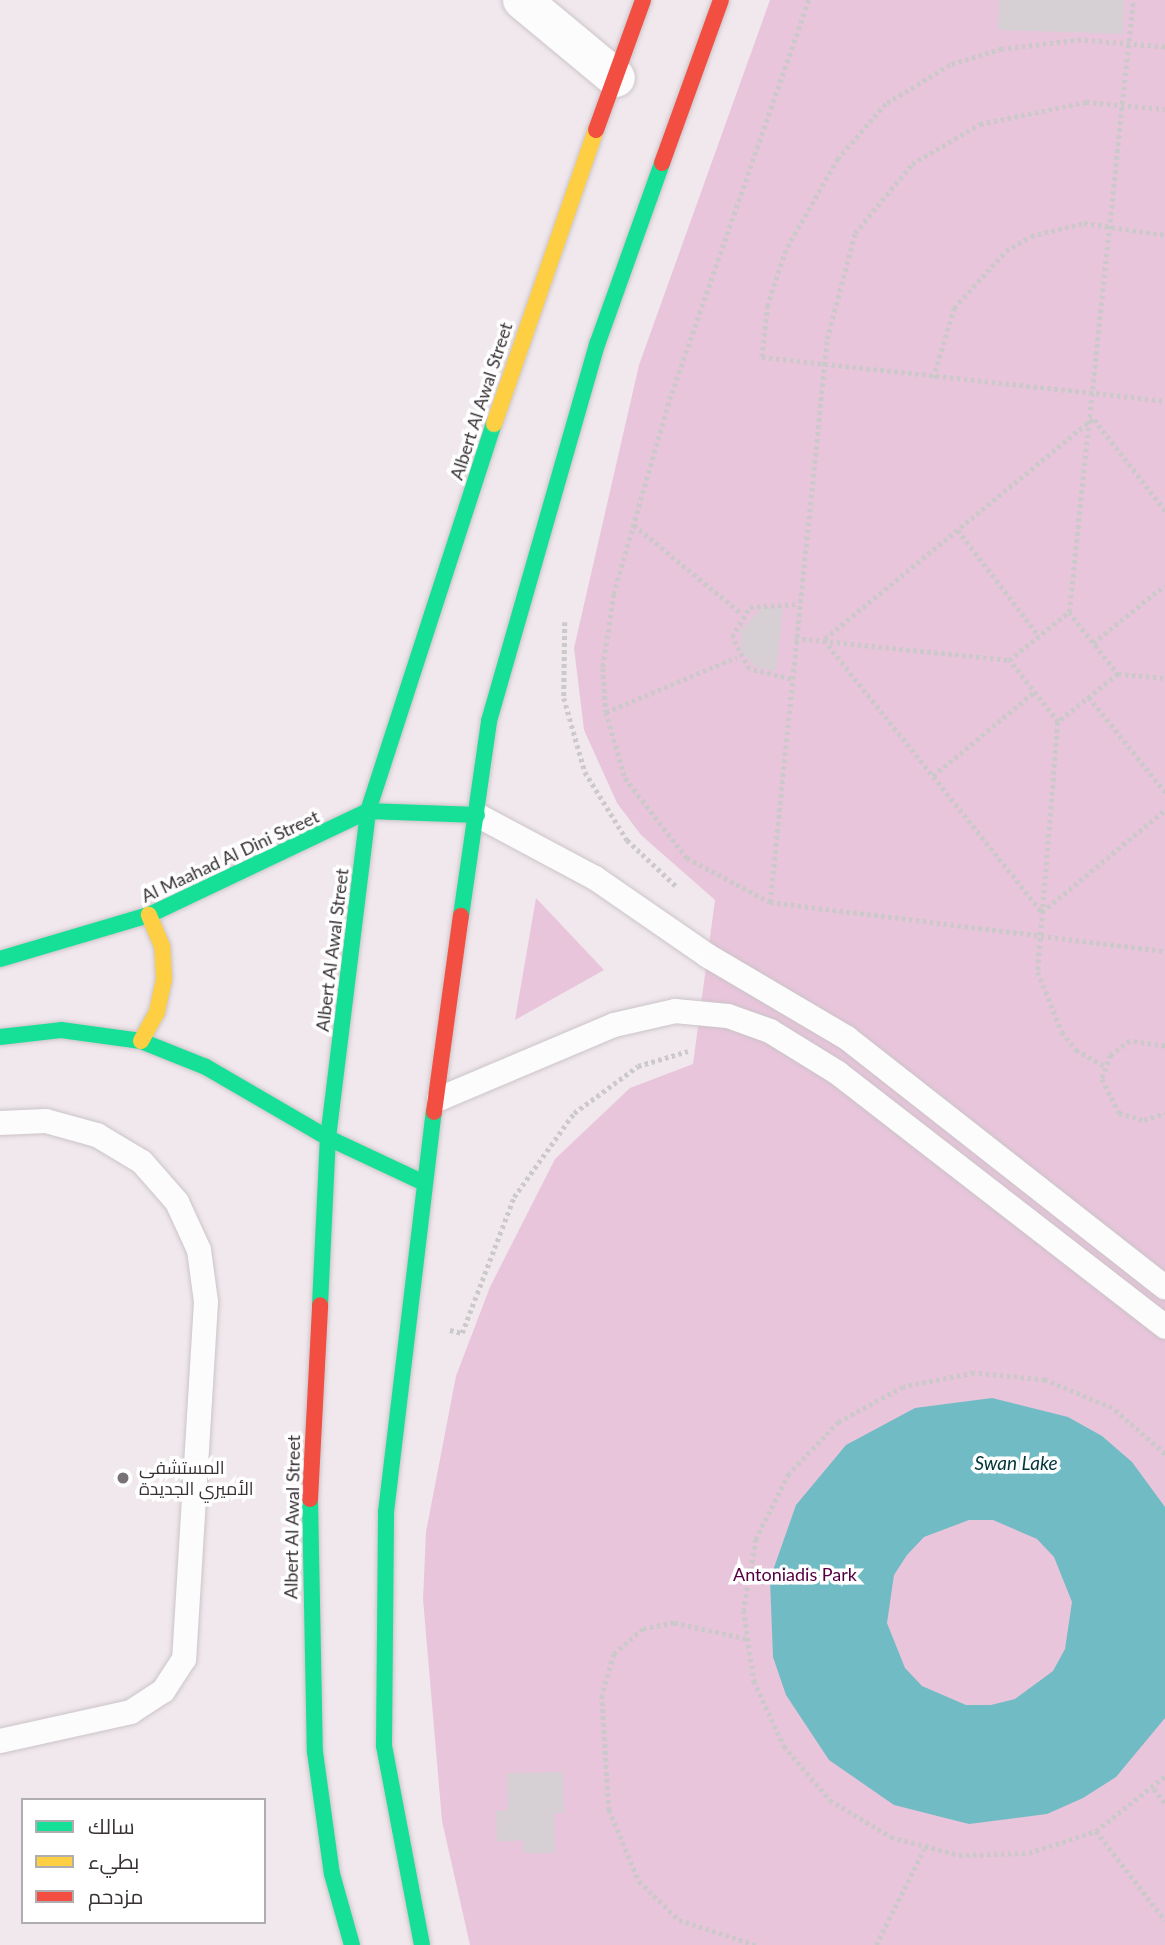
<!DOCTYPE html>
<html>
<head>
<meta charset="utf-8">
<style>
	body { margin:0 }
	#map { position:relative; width:1165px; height:1945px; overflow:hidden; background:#f0e8ed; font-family:Lato,Cairo,sans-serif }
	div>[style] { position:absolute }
	.green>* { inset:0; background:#e9c5dc }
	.water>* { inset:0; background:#71bbc4 }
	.building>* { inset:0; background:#d6d0d4 }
	.path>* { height:4.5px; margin-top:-2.25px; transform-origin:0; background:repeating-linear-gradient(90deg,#cbc9ca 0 3.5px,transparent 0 7px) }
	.roads { filter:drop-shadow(0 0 2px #cbc4c8) drop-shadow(0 0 2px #cbc4c8) }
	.lane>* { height:24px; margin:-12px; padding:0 12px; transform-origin:12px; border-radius:12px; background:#fdfcfc }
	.street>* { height:38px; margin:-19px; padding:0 19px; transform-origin:19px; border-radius:19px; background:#fdfcfc }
	.fast>* { height:16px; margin:-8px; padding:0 8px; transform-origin:8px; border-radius:8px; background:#16e098 }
	.slow>* { height:16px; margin:-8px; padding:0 8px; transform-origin:8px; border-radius:8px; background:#ffcf43 }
	.jam>* { height:16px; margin:-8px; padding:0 8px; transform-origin:8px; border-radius:8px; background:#f24e42 }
	.dots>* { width:19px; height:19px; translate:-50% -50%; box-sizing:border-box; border:4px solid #fff; border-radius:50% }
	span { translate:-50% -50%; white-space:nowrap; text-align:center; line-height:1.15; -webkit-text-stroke:7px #fff; paint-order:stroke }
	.street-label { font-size:18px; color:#383236 }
	.poi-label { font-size:18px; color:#383236 }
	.left { translate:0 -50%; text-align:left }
	.park-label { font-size:18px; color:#520040 }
	.water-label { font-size:19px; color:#003539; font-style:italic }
	.legend { position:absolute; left:21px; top:1798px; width:245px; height:126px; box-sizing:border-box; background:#fff; border:2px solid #afadaf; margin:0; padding:9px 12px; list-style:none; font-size:21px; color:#383236 }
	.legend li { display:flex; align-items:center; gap:14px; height:35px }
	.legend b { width:35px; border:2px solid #afadaf }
</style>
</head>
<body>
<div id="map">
	<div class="green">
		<i style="clip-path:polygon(770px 0,1165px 0,1165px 1945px,470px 1945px,442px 1821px,423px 1599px,426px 1532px,456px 1376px,490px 1287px,555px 1159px,630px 1088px,693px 1064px,715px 900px,641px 835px,617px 803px,584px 730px,574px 648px,639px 365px)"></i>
		<i style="clip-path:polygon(536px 898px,604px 970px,515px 1020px)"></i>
	</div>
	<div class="water">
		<i style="clip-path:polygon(evenodd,992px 1398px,1068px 1417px,1102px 1436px,1132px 1462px,1165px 1507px,1165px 1718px,1116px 1777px,1083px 1798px,1047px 1814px,969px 1824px,894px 1805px,829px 1760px,786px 1695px,773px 1657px,770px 1579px,796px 1505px,846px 1445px,915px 1408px,992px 1398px,969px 1520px,993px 1520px,1037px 1539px,1054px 1557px,1072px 1602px,1065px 1649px,1053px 1671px,1015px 1699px,991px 1705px,966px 1705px,922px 1686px,905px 1668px,887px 1623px,894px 1575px,907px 1555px,924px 1537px,969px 1520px)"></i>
	</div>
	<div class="building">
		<i style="clip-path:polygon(999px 0,1124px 0,1123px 34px,998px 30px)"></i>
		<i style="clip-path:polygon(762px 608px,783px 608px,776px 671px,756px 667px,742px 652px,741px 630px)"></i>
		<i style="clip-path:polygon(563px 1772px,564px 1813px,554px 1813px,555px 1853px,524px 1853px,523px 1840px,497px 1842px,496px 1811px,508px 1810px,507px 1773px)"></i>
	</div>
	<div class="path">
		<i style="left:809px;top:0;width:419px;rotate:109.2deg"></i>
		<i style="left:671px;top:396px;width:206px;rotate:106.1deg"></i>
		<i style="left:614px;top:594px;width:75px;rotate:98.5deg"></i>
		<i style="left:603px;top:668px;width:44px;rotate:86.1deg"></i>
		<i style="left:606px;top:712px;width:69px;rotate:73.9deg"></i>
		<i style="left:625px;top:778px;width:101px;rotate:52.2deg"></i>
		<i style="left:687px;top:858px;width:94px;rotate:27.9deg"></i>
		<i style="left:770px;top:902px;width:398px;rotate:7.1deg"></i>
		<i style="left:1165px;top:47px;width:84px;rotate:-175.2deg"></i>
		<i style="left:1081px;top:40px;width:80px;rotate:173.5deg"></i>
		<i style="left:1002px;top:49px;width:54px;rotate:162.9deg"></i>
		<i style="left:950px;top:65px;width:75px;rotate:148.6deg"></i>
		<i style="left:886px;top:104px;width:73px;rotate:131.1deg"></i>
		<i style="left:838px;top:159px;width:105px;rotate:119.7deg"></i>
		<i style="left:786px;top:250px;width:58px;rotate:108.1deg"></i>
		<i style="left:768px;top:305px;width:52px;rotate:96.6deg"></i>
		<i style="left:762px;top:357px;width:405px;rotate:6.2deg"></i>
		<i style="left:933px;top:378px;width:73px;rotate:-73.3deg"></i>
		<i style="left:954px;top:308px;width:77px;rotate:-47.6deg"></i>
		<i style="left:1006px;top:251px;width:29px;rotate:-31deg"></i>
		<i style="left:1031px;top:236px;width:55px;rotate:-13.8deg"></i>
		<i style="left:1084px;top:223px;width:82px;rotate:8.4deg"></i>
		<i style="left:1165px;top:511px;width:117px;rotate:-128deg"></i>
		<i style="left:1093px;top:419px;width:348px;rotate:140.6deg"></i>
		<i style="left:824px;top:640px;width:349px;rotate:51.3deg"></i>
		<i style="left:1042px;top:912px;width:160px;rotate:-39.7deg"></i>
		<i style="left:634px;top:525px;width:140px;rotate:39.5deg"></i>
		<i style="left:958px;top:530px;width:133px;rotate:52.6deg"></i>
		<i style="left:1069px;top:612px;width:615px;rotate:-84.03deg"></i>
		<i style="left:565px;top:622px;width:76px;rotate:90.8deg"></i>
		<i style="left:564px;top:698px;width:77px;rotate:74.2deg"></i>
		<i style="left:585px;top:772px;width:80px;rotate:58.3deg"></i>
		<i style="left:627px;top:840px;width:69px;rotate:43.2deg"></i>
		<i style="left:795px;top:638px;width:215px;rotate:5.9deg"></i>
		<i style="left:1009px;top:660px;width:77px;rotate:-38.7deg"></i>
		<i style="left:1069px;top:612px;width:79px;rotate:51.7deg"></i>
		<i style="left:1118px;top:674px;width:77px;rotate:141.3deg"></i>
		<i style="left:1058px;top:722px;width:79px;rotate:-128.3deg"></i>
		<i style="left:1093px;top:643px;width:92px;rotate:-38.9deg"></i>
		<i style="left:1118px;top:674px;width:47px;rotate:4.9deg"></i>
		<i style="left:791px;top:679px;width:43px;rotate:-166.6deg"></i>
		<i style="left:749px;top:669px;width:36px;rotate:-118deg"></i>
		<i style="left:732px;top:637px;width:35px;rotate:-59deg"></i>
		<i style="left:750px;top:607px;width:48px;rotate:-3.6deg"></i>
		<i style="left:1089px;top:697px;width:122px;rotate:51.3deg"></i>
		<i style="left:606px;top:712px;width:142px;rotate:-22.8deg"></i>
		<i style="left:1058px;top:722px;width:251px;rotate:94.6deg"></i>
		<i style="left:1038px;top:972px;width:65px;rotate:68.2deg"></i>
		<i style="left:1062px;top:1032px;width:23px;rotate:52deg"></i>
		<i style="left:1076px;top:1050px;width:33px;rotate:29deg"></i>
		<i style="left:933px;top:776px;width:131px;rotate:-39.7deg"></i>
		<i style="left:770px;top:902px;width:566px;rotate:-84.22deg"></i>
		<i style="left:827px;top:339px;width:110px;rotate:-75.2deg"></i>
		<i style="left:855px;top:233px;width:89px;rotate:-50.4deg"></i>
		<i style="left:912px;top:164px;width:79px;rotate:-30.5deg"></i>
		<i style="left:980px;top:124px;width:108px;rotate:-11.7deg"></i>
		<i style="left:1086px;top:102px;width:79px;rotate:5.1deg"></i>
		<i style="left:1165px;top:1046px;width:35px;rotate:-172deg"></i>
		<i style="left:1130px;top:1041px;width:24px;rotate:144deg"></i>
		<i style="left:1111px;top:1055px;width:26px;rotate:111deg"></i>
		<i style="left:1102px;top:1079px;width:38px;rotate:63deg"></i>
		<i style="left:1119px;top:1113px;width:26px;rotate:16deg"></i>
		<i style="left:1144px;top:1120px;width:22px;rotate:-18deg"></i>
		<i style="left:450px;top:1330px;width:12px;rotate:14deg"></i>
		<i style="left:462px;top:1333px;width:146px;rotate:-69.1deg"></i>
		<i style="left:514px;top:1197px;width:103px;rotate:-54.5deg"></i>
		<i style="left:574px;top:1113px;width:79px;rotate:-36.3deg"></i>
		<i style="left:638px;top:1066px;width:52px;rotate:-16.7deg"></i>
		<i style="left:1165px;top:1454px;width:70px;rotate:-139deg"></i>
		<i style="left:1112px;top:1408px;width:73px;rotate:-157.3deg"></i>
		<i style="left:1045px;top:1380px;width:71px;rotate:-174.4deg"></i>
		<i style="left:974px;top:1373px;width:72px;rotate:168.8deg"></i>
		<i style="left:903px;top:1387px;width:73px;rotate:151.3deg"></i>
		<i style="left:839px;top:1422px;width:72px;rotate:133.9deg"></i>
		<i style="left:789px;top:1474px;width:73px;rotate:116.9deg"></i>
		<i style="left:756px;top:1539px;width:72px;rotate:99.6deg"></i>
		<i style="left:744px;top:1610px;width:72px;rotate:82deg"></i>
		<i style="left:754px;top:1681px;width:72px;rotate:65.2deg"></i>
		<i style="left:784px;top:1746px;width:71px;rotate:49.6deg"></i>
		<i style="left:830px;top:1800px;width:71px;rotate:31.2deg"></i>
		<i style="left:891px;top:1837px;width:70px;rotate:14.8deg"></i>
		<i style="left:959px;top:1855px;width:70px;rotate:-1.6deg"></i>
		<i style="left:1029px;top:1853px;width:71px;rotate:-18.2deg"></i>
		<i style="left:1096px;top:1831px;width:88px;rotate:-38.6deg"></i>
		<i style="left:746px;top:1639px;width:74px;rotate:-167.5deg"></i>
		<i style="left:674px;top:1623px;width:32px;rotate:169deg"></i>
		<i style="left:643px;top:1629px;width:38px;rotate:139deg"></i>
		<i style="left:614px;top:1654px;width:43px;rotate:106.3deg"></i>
		<i style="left:602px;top:1695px;width:115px;rotate:86.5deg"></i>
		<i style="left:609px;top:1810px;width:77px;rotate:67.1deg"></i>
		<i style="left:639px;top:1881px;width:56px;rotate:44.3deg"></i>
		<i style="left:679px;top:1920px;width:81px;rotate:18deg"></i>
		<i style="left:1154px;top:1789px;width:18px;rotate:52deg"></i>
		<i style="left:1096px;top:1831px;width:113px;rotate:52.2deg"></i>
		<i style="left:876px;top:1945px;width:107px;rotate:-63.4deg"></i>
	</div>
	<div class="roads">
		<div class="lane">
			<i style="left:477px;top:815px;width:134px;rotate:28.1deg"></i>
			<i style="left:595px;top:878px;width:137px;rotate:34.6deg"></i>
			<i style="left:708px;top:956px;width:161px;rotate:30.5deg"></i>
			<i style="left:847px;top:1038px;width:404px;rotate:38.1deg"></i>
			<i style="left:439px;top:1099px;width:190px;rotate:-22.9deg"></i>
			<i style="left:614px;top:1025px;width:63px;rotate:-12.9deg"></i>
			<i style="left:675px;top:1011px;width:53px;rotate:5.4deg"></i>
			<i style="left:728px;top:1016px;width:45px;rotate:19.7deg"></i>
			<i style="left:770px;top:1031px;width:80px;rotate:31.7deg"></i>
			<i style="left:838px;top:1073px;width:414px;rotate:37.8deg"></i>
			<i style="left:0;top:1123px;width:46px;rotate:-2.5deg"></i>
			<i style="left:46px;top:1121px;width:53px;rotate:15.4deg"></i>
			<i style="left:97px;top:1135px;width:52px;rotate:31deg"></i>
			<i style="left:142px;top:1162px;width:53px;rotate:48.8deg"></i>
			<i style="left:177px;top:1202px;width:53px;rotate:65.4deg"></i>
			<i style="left:199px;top:1250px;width:52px;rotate:82.3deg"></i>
			<i style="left:206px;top:1302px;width:358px;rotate:93.5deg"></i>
			<i style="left:184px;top:1659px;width:38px;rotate:123deg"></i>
			<i style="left:163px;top:1691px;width:38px;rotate:147deg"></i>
			<i style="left:131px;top:1712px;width:134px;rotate:167.5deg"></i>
		</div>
		<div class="street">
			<i style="left:522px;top:0;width:122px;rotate:39.7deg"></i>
		</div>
		<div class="fast">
			<i style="left:461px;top:916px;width:197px;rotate:-81.8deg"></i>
			<i style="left:489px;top:721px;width:394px;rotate:-74deg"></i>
			<i style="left:598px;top:342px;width:190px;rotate:-70.3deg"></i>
			<i style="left:0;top:959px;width:155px;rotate:-16.5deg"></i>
			<i style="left:149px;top:915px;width:242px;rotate:-25.4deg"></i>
			<i style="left:368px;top:811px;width:109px;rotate:2.1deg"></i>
			<i style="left:0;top:1037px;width:61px;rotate:-6.5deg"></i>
			<i style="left:61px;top:1030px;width:81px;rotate:7.8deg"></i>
			<i style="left:141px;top:1041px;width:70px;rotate:21.8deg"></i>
			<i style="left:206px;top:1067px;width:141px;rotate:30.2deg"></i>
			<i style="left:328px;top:1138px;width:106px;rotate:25.1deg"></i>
			<i style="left:320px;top:1305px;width:167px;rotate:-87.3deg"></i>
			<i style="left:328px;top:1138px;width:329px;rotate:-83deg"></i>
			<i style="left:368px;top:811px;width:407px;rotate:-72deg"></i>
			<i style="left:310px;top:1499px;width:253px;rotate:88.9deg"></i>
			<i style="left:315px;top:1752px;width:123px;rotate:82.1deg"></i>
			<i style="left:332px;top:1874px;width:74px;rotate:74.3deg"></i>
			<i style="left:422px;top:1945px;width:203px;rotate:-100.8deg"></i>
			<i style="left:384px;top:1746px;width:234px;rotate:-89.5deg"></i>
			<i style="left:386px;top:1512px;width:403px;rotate:-83.2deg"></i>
		</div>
		<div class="slow">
			<i style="left:494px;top:424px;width:311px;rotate:-70.9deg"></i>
			<i style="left:141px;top:1041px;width:33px;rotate:-61deg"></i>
			<i style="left:157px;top:1012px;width:34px;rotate:-78deg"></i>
			<i style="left:164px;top:979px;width:33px;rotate:-93deg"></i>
			<i style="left:162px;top:946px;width:34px;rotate:-113deg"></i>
		</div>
		<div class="jam">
			<i style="left:596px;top:130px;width:138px;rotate:-70.1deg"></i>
			<i style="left:662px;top:163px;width:173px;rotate:-70.1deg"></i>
			<i style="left:434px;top:1112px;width:198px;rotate:-82.2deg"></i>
			<i style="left:310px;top:1499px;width:194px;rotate:-87deg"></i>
		</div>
	</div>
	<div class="dots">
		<i style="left:123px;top:1478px;background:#787276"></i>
	</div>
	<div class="street-label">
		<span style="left:481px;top:401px;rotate:-72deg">Albert Al Awal Street</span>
		<span style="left:230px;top:856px;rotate:-25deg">Al Maahad Al Dini Street</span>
		<span style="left:332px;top:950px;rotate:-83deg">Albert Al Awal Street</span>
		<span style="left:292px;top:1517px;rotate:-89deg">Albert Al Awal Street</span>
	</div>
	<div class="poi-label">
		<span class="left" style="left:139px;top:1478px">المستشفى<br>الأميري الجديدة</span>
	</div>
	<div class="park-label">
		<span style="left:795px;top:1574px">Antoniadis Park</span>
	</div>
	<div class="water-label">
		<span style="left:1016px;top:1463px">Swan Lake</span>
	</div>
	<ul class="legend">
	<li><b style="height:9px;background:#16e098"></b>سالك</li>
	<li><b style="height:9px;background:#ffcf43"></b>بطيء</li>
	<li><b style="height:9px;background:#f24e42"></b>مزدحم</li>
	</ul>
</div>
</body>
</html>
